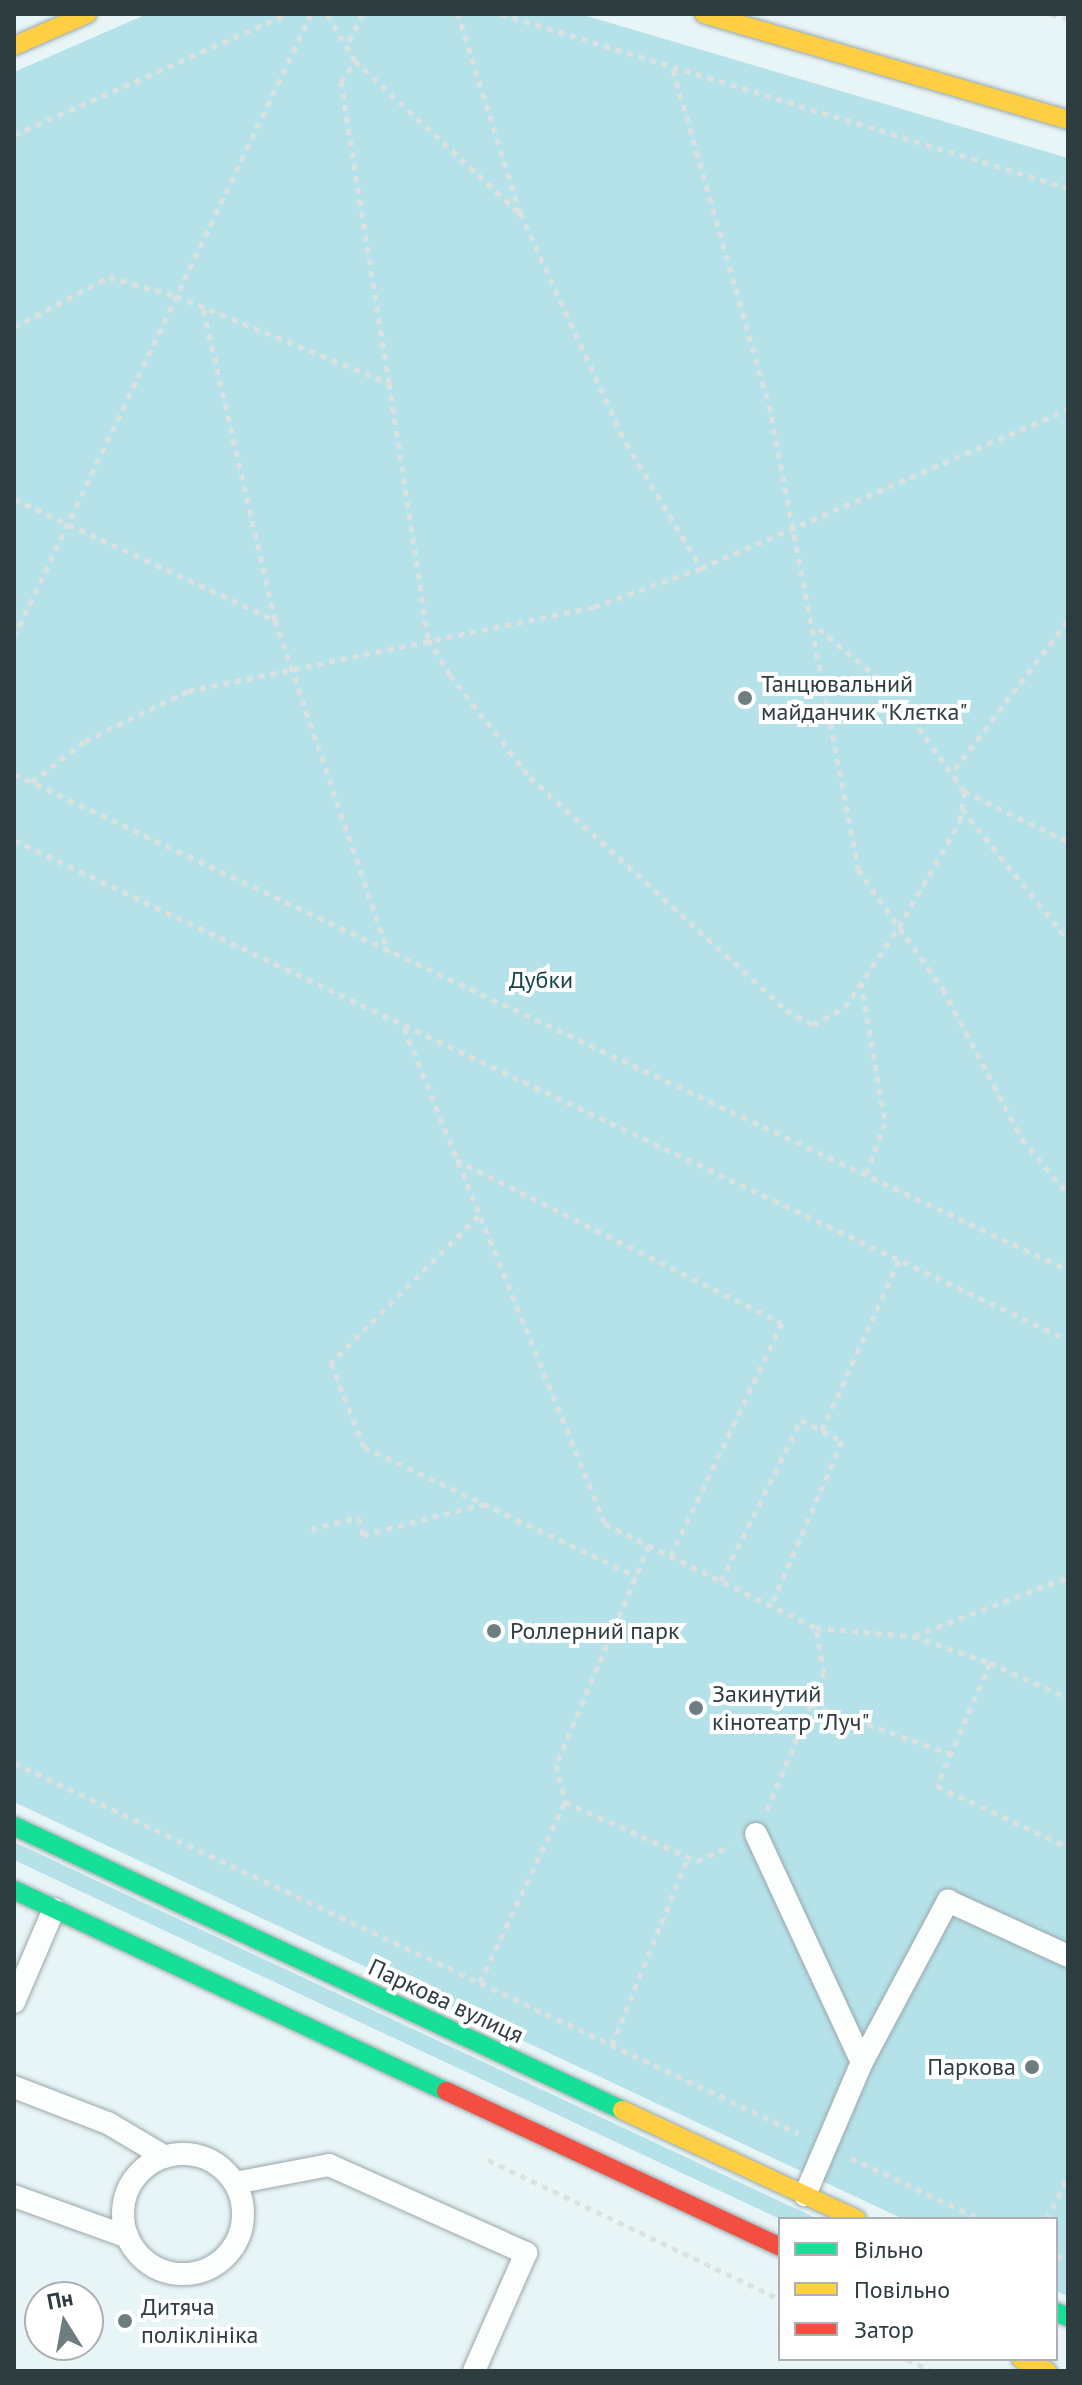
<!DOCTYPE html>
<html>
<head>
<meta charset="utf-8">
<style>
	body { margin:0 }
	#map { position:relative; width:1082px; height:2385px; overflow:hidden; background:#e8f5f7; font-family:"PT Sans",sans-serif }
	div>[style] { position:absolute }
	.green>* { inset:0; background:#b5e2e9 }
	.path>* { height:5px; margin-top:-2.5px; transform-origin:0; background:repeating-linear-gradient(90deg,#dbe0e0 0 6px,transparent 0 12px) }
	.roads { filter:drop-shadow(0 0 2px #9aa7a9) drop-shadow(0 0 2px #9aa7a9) }
	.lane>* { height:22px; margin:-11px; padding:0 11px; transform-origin:11px; border-radius:11px; background:#fcfefe }
	.lane>.ring { margin:-11px; padding:0; box-sizing:content-box; background:none; border:22px solid #fcfefe; border-radius:50% }
	.fast>* { height:18px; margin:-9px; padding:0 9px; transform-origin:9px; border-radius:9px; background:#16e098 }
	.slow>* { height:18px; margin:-9px; padding:0 9px; transform-origin:9px; border-radius:9px; background:#ffcf43 }
	.jam>* { height:18px; margin:-9px; padding:0 9px; transform-origin:9px; border-radius:9px; background:#f24e42 }
	.dots>* { width:22px; height:22px; translate:-50% -50%; box-sizing:border-box; border:4px solid #fff; border-radius:50% }
	span { translate:-50% -50%; white-space:nowrap; text-align:center; line-height:1.15; -webkit-text-stroke:8px #fff; paint-order:stroke }
	.poi-label { font-size:24px; color:#2d3d40 }
	.left { translate:0 -50%; text-align:left }
	.right { translate:-100% -50%; text-align:right }
	.park-label { font-size:24px; color:#16464d }
	.street-label { font-size:24px; color:#2d3d40 }
	.frame { position:absolute; inset:0; border:16px solid #2d3d40; pointer-events:none }
	.legend { position:absolute; left:778px; top:2217px; width:280px; height:144px; box-sizing:border-box; background:#fff; border:2px solid #abb1b3; margin:0; padding:10px 14px; list-style:none; font-size:24px; color:#2d3d40 }
	.legend li { display:flex; align-items:center; gap:16px; height:40px }
	.legend b { width:40px; border:2px solid #abb1b3 }
	.north { position:absolute; left:24px; top:2281px; width:80px; height:80px; box-sizing:border-box; background:#fff; border:2px solid #abb1b3; border-radius:50%; rotate:349deg; font-size:22px; font-weight:700; line-height:32px; text-align:center; color:#2d3d40 }
	.north::after { content:''; display:block; margin:auto; width:28px; height:36px; background:#6e7d80; clip-path:polygon(50% 0,100% 100%,50% 72%,0 100%) }
</style>
</head>
<body>
<div id="map">
	<div class="green">
		<i style="clip-path:polygon(147px 14px,580px 14px,1068px 158px,1068px 2296px,1056px 2291px,1056px 2219px,903px 2219px,14px 1802px,14px 72px)"></i>
		<i style="clip-path:polygon(14px 1842px,818px 2219px,780px 2219px,14px 1860px)"></i>
	</div>
	<div class="path">
		<i style="left:501px;top:14px;width:593px;rotate:17.06deg"></i>
		<i style="left:1051px;top:14px;width:18px;rotate:16deg"></i>
		<i style="left:349px;top:41px;width:30px;rotate:-63deg"></i>
		<i style="left:355px;top:61px;width:224px;rotate:42.7deg"></i>
		<i style="left:520px;top:213px;width:208px;rotate:-107.3deg"></i>
		<i style="left:673px;top:70px;width:348px;rotate:74deg"></i>
		<i style="left:769px;top:405px;width:472px;rotate:79.1deg"></i>
		<i style="left:858px;top:869px;width:147px;rotate:54.7deg"></i>
		<i style="left:943px;top:989px;width:170px;rotate:62.2deg"></i>
		<i style="left:1022px;top:1139px;width:72px;rotate:50.1deg"></i>
		<i style="left:14px;top:135px;width:299px;rotate:-23.9deg"></i>
		<i style="left:520px;top:213px;width:253px;rotate:65.3deg"></i>
		<i style="left:626px;top:443px;width:146px;rotate:59deg"></i>
		<i style="left:14px;top:327px;width:107px;rotate:-27.8deg"></i>
		<i style="left:109px;top:277px;width:70px;rotate:15.8deg"></i>
		<i style="left:176px;top:296px;width:230px;rotate:22.2deg"></i>
		<i style="left:389px;top:383px;width:305px;rotate:-99.1deg"></i>
		<i style="left:341px;top:82px;width:25px;rotate:-56deg"></i>
		<i style="left:355px;top:61px;width:55px;rotate:-120.8deg"></i>
		<i style="left:389px;top:383px;width:259px;rotate:81.3deg"></i>
		<i style="left:428px;top:639px;width:42px;rotate:58.6deg"></i>
		<i style="left:450px;top:675px;width:130px;rotate:51.9deg"></i>
		<i style="left:530px;top:777px;width:346px;rotate:42.3deg"></i>
		<i style="left:786px;top:1010px;width:31px;rotate:29deg"></i>
		<i style="left:813px;top:1025px;width:37px;rotate:-29deg"></i>
		<i style="left:845px;top:1007px;width:97px;rotate:-56deg"></i>
		<i style="left:899px;top:927px;width:122px;rotate:-60.1deg"></i>
		<i style="left:960px;top:821px;width:30px;rotate:-82deg"></i>
		<i style="left:964px;top:791px;width:130px;rotate:-125.9deg"></i>
		<i style="left:888px;top:686px;width:96px;rotate:-140.5deg"></i>
		<i style="left:14px;top:499px;width:288px;rotate:24.9deg"></i>
		<i style="left:275px;top:620px;width:321px;rotate:-103deg"></i>
		<i style="left:275px;top:620px;width:351px;rotate:71.2deg"></i>
		<i style="left:14px;top:637px;width:690px;rotate:-64.51deg"></i>
		<i style="left:955px;top:769px;width:187px;rotate:-52.8deg"></i>
		<i style="left:14px;top:774px;width:1165px;rotate:25.2deg"></i>
		<i style="left:32px;top:782px;width:67px;rotate:-37.7deg"></i>
		<i style="left:85px;top:741px;width:114px;rotate:-25.9deg"></i>
		<i style="left:188px;top:691px;width:415px;rotate:-11.7deg"></i>
		<i style="left:594px;top:607px;width:114px;rotate:-20deg"></i>
		<i style="left:701px;top:568px;width:400px;rotate:-23.4deg"></i>
		<i style="left:964px;top:791px;width:116px;rotate:26.1deg"></i>
		<i style="left:962px;top:809px;width:169px;rotate:51deg"></i>
		<i style="left:14px;top:840px;width:1167px;rotate:25.38deg"></i>
		<i style="left:861px;top:982px;width:143px;rotate:80.3deg"></i>
		<i style="left:885px;top:1123px;width:60px;rotate:110.6deg"></i>
		<i style="left:404px;top:1028px;width:535px;rotate:67.94deg"></i>
		<i style="left:605px;top:1524px;width:235px;rotate:26.2deg"></i>
		<i style="left:816px;top:1628px;width:97px;rotate:4.7deg"></i>
		<i style="left:913px;top:1636px;width:82px;rotate:19.3deg"></i>
		<i style="left:990px;top:1663px;width:134px;rotate:113.3deg"></i>
		<i style="left:937px;top:1786px;width:145px;rotate:25deg"></i>
		<i style="left:456px;top:1160px;width:364px;rotate:26.6deg"></i>
		<i style="left:782px;top:1323px;width:258px;rotate:115.5deg"></i>
		<i style="left:478px;top:1216px;width:208px;rotate:135deg"></i>
		<i style="left:331px;top:1363px;width:90px;rotate:68.6deg"></i>
		<i style="left:364px;top:1447px;width:301px;rotate:25.4deg"></i>
		<i style="left:822px;top:1430px;width:187px;rotate:-65.6deg"></i>
		<i style="left:311px;top:1529px;width:49px;rotate:-14.3deg"></i>
		<i style="left:358px;top:1517px;width:19px;rotate:74deg"></i>
		<i style="left:363px;top:1535px;width:125px;rotate:-14.4deg"></i>
		<i style="left:649px;top:1545px;width:239px;rotate:112.9deg"></i>
		<i style="left:556px;top:1765px;width:38px;rotate:76deg"></i>
		<i style="left:565px;top:1802px;width:145px;rotate:24.1deg"></i>
		<i style="left:697px;top:1861px;width:37px;rotate:-24deg"></i>
		<i style="left:721px;top:1581px;width:180px;rotate:-63.6deg"></i>
		<i style="left:801px;top:1420px;width:46px;rotate:27.1deg"></i>
		<i style="left:842px;top:1441px;width:180px;rotate:113.3deg"></i>
		<i style="left:914px;top:1636px;width:165px;rotate:-21deg"></i>
		<i style="left:990px;top:1663px;width:85px;rotate:24.2deg"></i>
		<i style="left:811px;top:1704px;width:149px;rotate:19.7deg"></i>
		<i style="left:14px;top:1763px;width:867px;rotate:25.26deg"></i>
		<i style="left:767px;top:1810px;width:148px;rotate:-67.4deg"></i>
		<i style="left:824px;top:1673px;width:46px;rotate:-100.1deg"></i>
		<i style="left:480px;top:1982px;width:199px;rotate:-64.7deg"></i>
		<i style="left:612px;top:2045px;width:203px;rotate:-68deg"></i>
		<i style="left:851px;top:2158px;width:143px;rotate:25.3deg"></i>
		<i style="left:488px;top:2160px;width:323px;rotate:25.5deg"></i>
		<i style="left:1047px;top:2219px;width:42px;rotate:-63.4deg"></i>
		<i style="left:1056px;top:2255px;width:13px;rotate:27deg"></i>
		<i style="left:907px;top:2359px;width:28px;rotate:26deg"></i>
	</div>
	<div class="roads">
		<div class="lane">
			<i style="left:756px;top:1834px;width:251px;rotate:65.1deg"></i>
			<i style="left:862px;top:2062px;width:145px;rotate:113.2deg"></i>
			<i style="left:14px;top:2002px;width:101px;rotate:-66.7deg"></i>
			<i style="left:862px;top:2062px;width:183px;rotate:-61.9deg"></i>
			<i style="left:948px;top:1901px;width:132px;rotate:24.6deg"></i>
			<i style="left:14px;top:2087px;width:101px;rotate:21deg"></i>
			<i style="left:108px;top:2123px;width:66px;rotate:30.8deg"></i>
			<i class="ring" style="left:123px;top:2154px;width:98px;height:98px"></i>
			<i style="left:235px;top:2183px;width:96px;rotate:-10.8deg"></i>
			<i style="left:329px;top:2165px;width:216px;rotate:24.1deg"></i>
			<i style="left:526px;top:2253px;width:129px;rotate:113.8deg"></i>
			<i style="left:14px;top:2196px;width:121px;rotate:19.8deg"></i>
		</div>
		<div class="fast">
			<i style="left:14px;top:1826px;width:671px;rotate:25.04deg"></i>
			<i style="left:14px;top:1890px;width:476px;rotate:25deg"></i>
			<i style="left:1056px;top:2312px;width:13px;rotate:23deg"></i>
		</div>
		<div class="slow">
			<i style="left:704px;top:14px;width:379px;rotate:16.2deg"></i>
			<i style="left:14px;top:46px;width:80px;rotate:-23.7deg"></i>
			<i style="left:622px;top:2110px;width:259px;rotate:24.9deg"></i>
			<i style="left:1021px;top:2359px;width:29px;rotate:25deg"></i>
		</div>
		<div class="jam">
			<i style="left:446px;top:2091px;width:369px;rotate:25deg"></i>
		</div>
	</div>
	<div class="dots">
		<i style="left:745px;top:698px;background:#6e7d80"></i>
		<i style="left:494px;top:1631px;background:#6e7d80"></i>
		<i style="left:696px;top:1708px;background:#6e7d80"></i>
		<i style="left:1032px;top:2067px;background:#6e7d80"></i>
		<i style="left:125px;top:2321px;background:#6e7d80"></i>
	</div>
	<div class="poi-label">
		<span class="left" style="left:761px;top:698px">Танцювальний<br>майданчик "Клєтка"</span>
		<span class="left" style="left:510px;top:1631px">Роллерний парк</span>
		<span class="left" style="left:712px;top:1708px">Закинутий<br>кінотеатр "Луч"</span>
		<span class="right" style="left:1016px;top:2067px">Паркова</span>
		<span class="left" style="left:141px;top:2321px">Дитяча<br>поліклініка</span>
	</div>
	<div class="park-label">
		<span style="left:541px;top:980px">Дубки</span>
	</div>
	<div class="street-label">
		<span style="left:446px;top:2001px;rotate:25deg">Паркова вулиця</span>
	</div>
	<div class="frame"></div>
	<ul class="legend">
	<li><b style="height:10px;background:#16e098"></b>Вільно</li>
	<li><b style="height:10px;background:#ffcf43"></b>Повільно</li>
	<li><b style="height:10px;background:#f24e42"></b>Затор</li>
	</ul>
	<div class="north">Пн</div>
</div>
</body>
</html>
